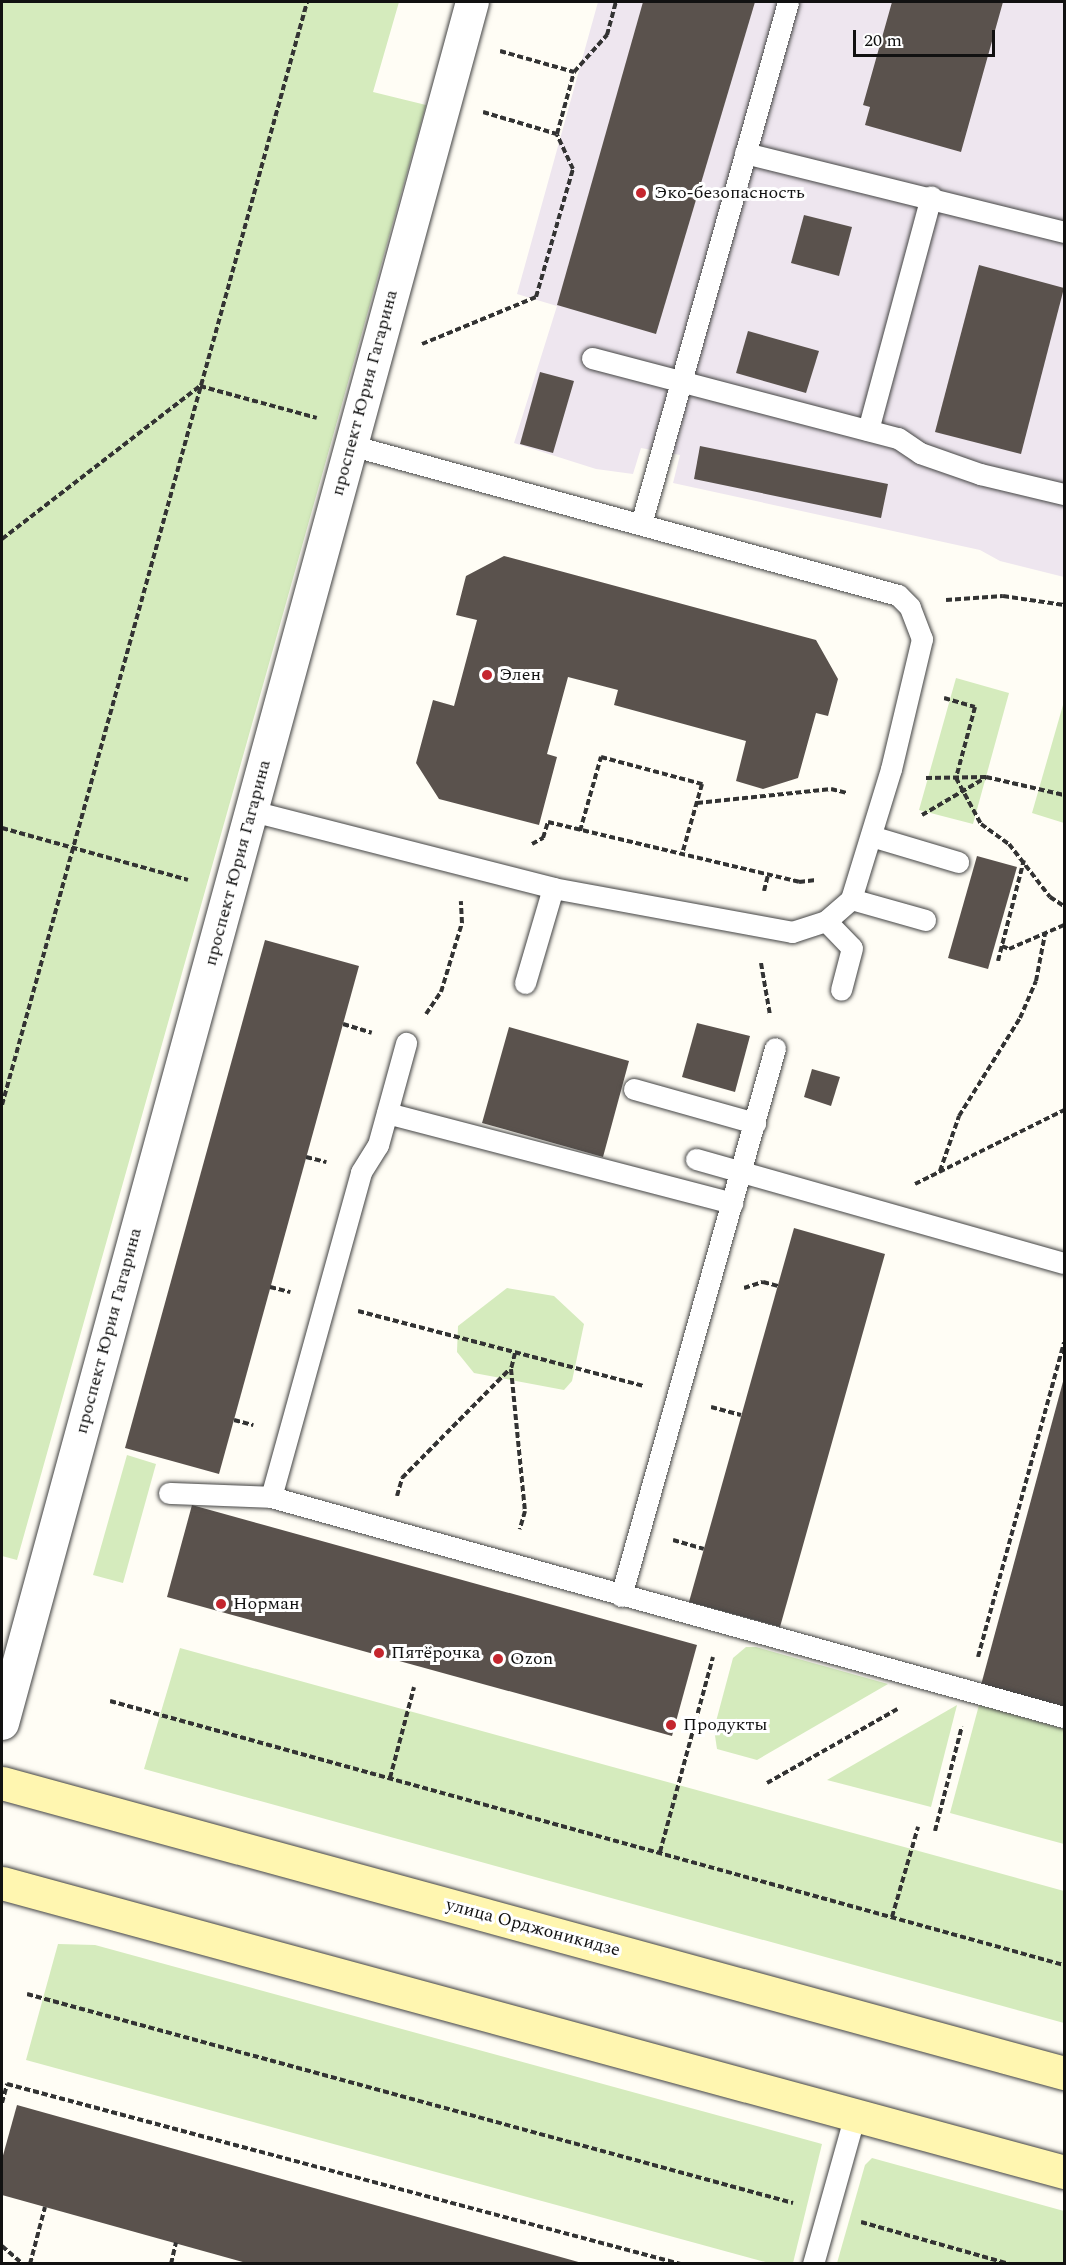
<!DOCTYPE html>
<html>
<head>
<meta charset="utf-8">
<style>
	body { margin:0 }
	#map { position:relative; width:1066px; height:2265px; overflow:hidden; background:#fffdf5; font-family:Spectral,serif }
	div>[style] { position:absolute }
	.industrial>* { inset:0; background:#eee6ef }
	.green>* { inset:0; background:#d5ebbd }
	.building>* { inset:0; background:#5a524d }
	.path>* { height:4px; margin-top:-2px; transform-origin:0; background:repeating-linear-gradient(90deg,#333 0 6px,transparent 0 9px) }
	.roads { filter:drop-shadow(0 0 2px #444) drop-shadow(0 0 2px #444) }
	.lane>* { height:21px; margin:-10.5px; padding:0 10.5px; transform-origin:10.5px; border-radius:10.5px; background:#fff }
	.street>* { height:33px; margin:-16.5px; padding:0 16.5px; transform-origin:16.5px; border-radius:16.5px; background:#fff }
	.secondary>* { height:33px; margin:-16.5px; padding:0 16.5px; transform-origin:16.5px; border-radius:16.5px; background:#fff6b0 }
	.dots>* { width:16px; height:16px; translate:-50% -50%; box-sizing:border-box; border:3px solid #fff; border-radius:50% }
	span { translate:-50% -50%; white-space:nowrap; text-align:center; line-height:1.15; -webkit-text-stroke:6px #fff; paint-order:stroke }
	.poi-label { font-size:18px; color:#111 }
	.left { translate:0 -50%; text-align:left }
	.street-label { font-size:18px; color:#111 }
	.frame { position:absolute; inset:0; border:3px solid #111; pointer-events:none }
	.scale { position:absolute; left:853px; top:30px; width:142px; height:27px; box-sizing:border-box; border:3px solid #111; border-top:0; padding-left:8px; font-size:18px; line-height:21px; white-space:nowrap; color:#111; -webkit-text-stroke:4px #fff; paint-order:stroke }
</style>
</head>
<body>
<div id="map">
	<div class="industrial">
		<i style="clip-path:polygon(598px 2px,1064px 2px,1064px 577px,1000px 561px,980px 550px,673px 483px,680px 455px,641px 448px,633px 474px,596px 469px,514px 443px,557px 306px,517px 294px)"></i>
	</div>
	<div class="green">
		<i style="clip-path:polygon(2px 2px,399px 2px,373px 92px,426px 105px,17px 1560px,2px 1556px)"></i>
		<i style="clip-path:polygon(956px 678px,1009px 693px,973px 824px,919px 810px)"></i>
		<i style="clip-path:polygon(1063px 705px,1064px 705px,1064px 823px,1032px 813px)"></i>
		<i style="clip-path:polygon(507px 1288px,554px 1296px,584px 1324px,572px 1381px,564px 1390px,474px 1373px,457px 1352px,458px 1326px)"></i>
		<i style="clip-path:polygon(127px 1455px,156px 1464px,123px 1583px,93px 1575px)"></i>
		<i style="clip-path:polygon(746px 1647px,756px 1647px,888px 1684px,757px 1760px,717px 1749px,714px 1729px,733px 1658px)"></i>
		<i style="clip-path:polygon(180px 1648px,1064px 1891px,1064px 2023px,144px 1769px)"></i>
		<i style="clip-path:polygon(957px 1705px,931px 1807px,827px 1780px)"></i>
		<i style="clip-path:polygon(979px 1705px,1064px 1729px,1064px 1844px,950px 1813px)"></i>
		<i style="clip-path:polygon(58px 1944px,95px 1945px,822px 2144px,793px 2263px,769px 2263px,26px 2060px)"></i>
		<i style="clip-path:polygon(872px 2158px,1064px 2211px,1064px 2263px,837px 2263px,865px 2165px)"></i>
	</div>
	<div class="building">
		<i style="clip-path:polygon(643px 2px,755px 2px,656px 334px,557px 305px)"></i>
		<i style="clip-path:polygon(892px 2px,1003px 2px,961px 152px,865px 125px,870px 107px,863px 105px)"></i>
		<i style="clip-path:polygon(804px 215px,852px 227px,839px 276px,791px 263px)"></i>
		<i style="clip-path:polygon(979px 265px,1064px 288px,1021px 454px,935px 432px)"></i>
		<i style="clip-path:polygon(748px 331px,819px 351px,806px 393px,736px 373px)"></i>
		<i style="clip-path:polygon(540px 372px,574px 381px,553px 453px,520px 444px)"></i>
		<i style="clip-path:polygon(700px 446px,888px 484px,881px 518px,694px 479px)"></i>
		<i style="clip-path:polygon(504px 556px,816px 640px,838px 679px,828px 716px,816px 713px,798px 778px,763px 789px,736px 781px,746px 741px,614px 705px,618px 690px,568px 677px,547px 754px,557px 757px,539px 825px,439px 799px,416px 763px,433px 700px,454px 706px,477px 620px,456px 615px,466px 576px)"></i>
		<i style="clip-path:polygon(977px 856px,1017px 867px,988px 969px,948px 958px)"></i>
		<i style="clip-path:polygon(265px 940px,359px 966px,219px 1474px,125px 1448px)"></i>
		<i style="clip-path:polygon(697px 1023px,750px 1036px,735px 1092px,682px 1077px)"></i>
		<i style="clip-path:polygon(509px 1027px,629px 1061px,603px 1157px,482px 1123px)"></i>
		<i style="clip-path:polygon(812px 1069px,840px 1077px,831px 1106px,804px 1097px)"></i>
		<i style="clip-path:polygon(794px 1228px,885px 1254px,780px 1627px,689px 1602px)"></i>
		<i style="clip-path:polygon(1064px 1378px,1064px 1707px,981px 1685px)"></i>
		<i style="clip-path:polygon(192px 1505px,697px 1645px,672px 1736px,167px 1597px)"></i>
		<i style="clip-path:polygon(17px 2105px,582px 2263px,582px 2264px,250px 2264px,2px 2195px,2px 2159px)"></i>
	</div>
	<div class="path">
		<i style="left:500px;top:51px;width:77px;rotate:15.8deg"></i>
		<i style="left:483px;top:112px;width:77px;rotate:16.6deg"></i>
		<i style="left:422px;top:344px;width:123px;rotate:-22.4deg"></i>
		<i style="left:536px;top:297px;width:133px;rotate:-73.9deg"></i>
		<i style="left:573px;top:169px;width:38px;rotate:-115deg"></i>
		<i style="left:557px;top:134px;width:64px;rotate:-74.7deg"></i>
		<i style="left:574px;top:72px;width:50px;rotate:-48.3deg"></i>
		<i style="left:607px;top:35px;width:34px;rotate:-75deg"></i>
		<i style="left:2px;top:539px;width:250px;rotate:-37.7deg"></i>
		<i style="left:200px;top:386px;width:121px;rotate:15.3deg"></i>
		<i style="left:946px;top:600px;width:57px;rotate:-4deg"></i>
		<i style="left:1003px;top:596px;width:62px;rotate:8.4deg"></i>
		<i style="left:944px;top:698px;width:32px;rotate:16deg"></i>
		<i style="left:975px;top:707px;width:73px;rotate:105deg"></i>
		<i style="left:956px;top:778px;width:52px;rotate:61.5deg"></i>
		<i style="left:981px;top:824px;width:34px;rotate:36deg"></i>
		<i style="left:1009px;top:844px;width:67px;rotate:52.3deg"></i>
		<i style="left:1050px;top:897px;width:17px;rotate:33deg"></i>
		<i style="left:926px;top:778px;width:60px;rotate:-1deg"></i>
		<i style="left:986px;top:777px;width:80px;rotate:13deg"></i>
		<i style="left:697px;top:803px;width:135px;rotate:-6deg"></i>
		<i style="left:831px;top:789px;width:16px;rotate:14deg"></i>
		<i style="left:922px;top:815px;width:73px;rotate:-30.4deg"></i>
		<i style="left:2px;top:828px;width:193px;rotate:15.6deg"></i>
		<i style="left:580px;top:831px;width:77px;rotate:-74.2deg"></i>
		<i style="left:601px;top:757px;width:105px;rotate:15deg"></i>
		<i style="left:702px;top:784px;width:73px;rotate:105.9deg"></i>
		<i style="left:532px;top:844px;width:13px;rotate:-29deg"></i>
		<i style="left:543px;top:838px;width:17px;rotate:-73deg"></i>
		<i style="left:548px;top:822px;width:258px;rotate:13.4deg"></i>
		<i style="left:799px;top:882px;width:17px;rotate:-7deg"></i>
		<i style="left:764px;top:891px;width:16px;rotate:-76deg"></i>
		<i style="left:1002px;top:946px;width:8px;rotate:23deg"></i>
		<i style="left:1009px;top:949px;width:60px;rotate:-23.6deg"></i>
		<i style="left:998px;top:961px;width:104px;rotate:-75.6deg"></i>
		<i style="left:761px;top:963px;width:53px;rotate:80.2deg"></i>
		<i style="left:426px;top:1014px;width:27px;rotate:-56deg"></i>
		<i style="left:441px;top:992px;width:72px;rotate:-73.1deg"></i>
		<i style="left:462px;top:923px;width:22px;rotate:-93deg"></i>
		<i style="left:343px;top:1024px;width:30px;rotate:17deg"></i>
		<i style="left:2px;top:1105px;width:1144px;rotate:-74.54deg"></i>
		<i style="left:306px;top:1157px;width:21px;rotate:14deg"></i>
		<i style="left:940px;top:1171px;width:58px;rotate:-70.9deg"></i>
		<i style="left:959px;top:1116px;width:115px;rotate:-58.1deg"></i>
		<i style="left:1020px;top:1018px;width:40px;rotate:-66.6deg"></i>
		<i style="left:1036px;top:981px;width:48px;rotate:-79.2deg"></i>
		<i style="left:915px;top:1184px;width:166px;rotate:-26.4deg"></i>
		<i style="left:270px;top:1287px;width:21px;rotate:14deg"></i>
		<i style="left:744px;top:1288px;width:20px;rotate:-18deg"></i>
		<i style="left:763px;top:1282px;width:16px;rotate:15deg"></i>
		<i style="left:358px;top:1311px;width:295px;rotate:14.7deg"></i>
		<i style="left:515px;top:1353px;width:16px;rotate:104deg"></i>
		<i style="left:511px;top:1369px;width:143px;rotate:84.4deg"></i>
		<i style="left:525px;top:1511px;width:19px;rotate:106deg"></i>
		<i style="left:711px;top:1407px;width:31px;rotate:15deg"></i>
		<i style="left:234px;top:1420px;width:20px;rotate:15deg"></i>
		<i style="left:397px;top:1496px;width:19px;rotate:-74deg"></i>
		<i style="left:402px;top:1478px;width:153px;rotate:-45.3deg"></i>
		<i style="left:673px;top:1540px;width:32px;rotate:16deg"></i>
		<i style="left:978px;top:1657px;width:326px;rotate:-74.7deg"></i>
		<i style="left:110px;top:1701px;width:990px;rotate:15.47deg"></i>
		<i style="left:390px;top:1778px;width:94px;rotate:-75.2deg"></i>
		<i style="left:767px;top:1783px;width:150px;rotate:-29.6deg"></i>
		<i style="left:935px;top:1831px;width:108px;rotate:-75.6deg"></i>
		<i style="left:660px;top:1852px;width:202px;rotate:-74.8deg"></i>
		<i style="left:892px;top:1917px;width:94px;rotate:-73.9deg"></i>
		<i style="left:27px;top:1994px;width:794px;rotate:15.26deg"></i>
		<i style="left:2px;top:2103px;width:20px;rotate:-75deg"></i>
		<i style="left:7px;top:2084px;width:697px;rotate:14.97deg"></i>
		<i style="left:861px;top:2222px;width:154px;rotate:15.8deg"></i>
		<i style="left:2px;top:2246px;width:28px;rotate:41deg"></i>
		<i style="left:30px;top:2264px;width:59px;rotate:-75.3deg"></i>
		<i style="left:171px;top:2264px;width:22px;rotate:-77deg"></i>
	</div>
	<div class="roads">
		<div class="lane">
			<i style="left:745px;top:153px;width:329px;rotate:13.9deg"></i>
			<i style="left:592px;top:358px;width:316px;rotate:14.7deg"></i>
			<i style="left:898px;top:438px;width:27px;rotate:34deg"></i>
			<i style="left:920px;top:453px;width:64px;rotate:19.3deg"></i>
			<i style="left:980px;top:474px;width:86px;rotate:13.4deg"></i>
			<i style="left:868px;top:430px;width:242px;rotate:-74.9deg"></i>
			<i style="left:641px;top:524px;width:542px;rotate:-74.27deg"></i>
			<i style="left:252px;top:811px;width:311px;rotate:14.3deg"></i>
			<i style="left:553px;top:888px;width:243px;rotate:10.4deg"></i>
			<i style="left:792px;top:932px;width:36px;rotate:-18deg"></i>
			<i style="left:826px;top:921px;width:33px;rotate:-41deg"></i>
			<i style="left:851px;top:899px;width:136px;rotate:-72.9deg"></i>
			<i style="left:891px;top:769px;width:134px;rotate:-76.6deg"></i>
			<i style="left:922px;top:639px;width:34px;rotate:-111deg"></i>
			<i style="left:910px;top:607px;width:17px;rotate:-135deg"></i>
			<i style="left:898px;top:595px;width:568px;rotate:-164.69deg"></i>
			<i style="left:871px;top:836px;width:91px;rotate:16.6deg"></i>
			<i style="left:851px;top:899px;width:77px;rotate:15.8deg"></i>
			<i style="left:826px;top:921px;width:37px;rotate:46deg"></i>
			<i style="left:852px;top:948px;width:43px;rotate:104.7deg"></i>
			<i style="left:525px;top:983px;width:99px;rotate:-73.6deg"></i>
			<i style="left:634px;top:1089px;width:126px;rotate:15.7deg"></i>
			<i style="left:387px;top:1113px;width:357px;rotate:14.6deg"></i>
			<i style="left:696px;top:1159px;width:382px;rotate:15.8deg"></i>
			<i style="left:169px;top:1493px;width:102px;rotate:2.2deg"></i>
			<i style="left:271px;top:1497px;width:823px;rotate:15.51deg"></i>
			<i style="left:271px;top:1497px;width:337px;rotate:-74.5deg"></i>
			<i style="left:361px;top:1172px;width:32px;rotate:-58deg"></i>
			<i style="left:378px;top:1145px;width:106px;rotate:-74.6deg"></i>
			<i style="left:621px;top:1596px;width:569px;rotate:-74.3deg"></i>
			<i style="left:813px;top:2264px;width:155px;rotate:-74.3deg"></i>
		</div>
		<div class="street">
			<i style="left:2px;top:1723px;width:1784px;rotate:-74.73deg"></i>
		</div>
		<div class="secondary">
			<i style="left:2px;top:1783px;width:1101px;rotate:15.27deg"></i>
			<i style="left:2px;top:1883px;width:1101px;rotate:15.22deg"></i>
		</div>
	</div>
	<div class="dots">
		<i style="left:641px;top:193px;background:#c4262e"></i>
		<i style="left:487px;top:675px;background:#c4262e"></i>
		<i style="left:221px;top:1604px;background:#c4262e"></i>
		<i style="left:379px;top:1653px;background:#c4262e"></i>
		<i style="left:498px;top:1659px;background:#c4262e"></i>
		<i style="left:671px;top:1725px;background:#c4262e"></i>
	</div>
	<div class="poi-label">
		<span class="left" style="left:654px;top:193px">Эко-безопасность</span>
		<span class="left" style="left:499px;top:675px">Элен</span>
		<span class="left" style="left:233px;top:1604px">Норман</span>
		<span class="left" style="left:391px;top:1653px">Пятёрочка</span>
		<span class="left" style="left:510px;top:1659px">Ozon</span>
		<span class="left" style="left:683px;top:1725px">Продукты</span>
	</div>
	<div class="street-label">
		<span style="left:365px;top:393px;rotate:-75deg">проспект Юрия Гагарина</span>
		<span style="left:238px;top:863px;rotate:-75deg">проспект Юрия Гагарина</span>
		<span style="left:109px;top:1331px;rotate:-75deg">проспект Юрия Гагарина</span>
		<span style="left:533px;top:1928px;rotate:15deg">улица Орджоникидзе</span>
	</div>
	<div class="frame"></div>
	<div class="scale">20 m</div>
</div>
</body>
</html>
